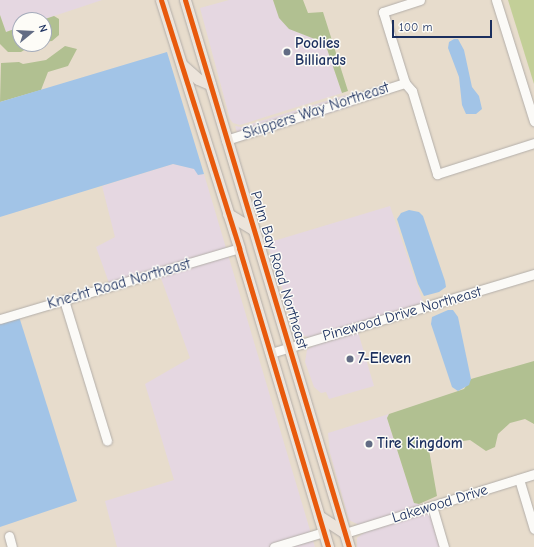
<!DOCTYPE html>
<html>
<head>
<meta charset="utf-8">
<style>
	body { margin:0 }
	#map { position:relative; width:534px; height:547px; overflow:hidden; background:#e7dccc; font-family:"Comic Neue",sans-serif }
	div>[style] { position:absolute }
	.built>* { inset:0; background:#e5d7e1 }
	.green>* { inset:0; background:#c3cf98 }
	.forest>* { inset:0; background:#b1c091 }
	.water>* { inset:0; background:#a2c4e7 }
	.roads { filter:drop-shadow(0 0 1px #b3aea9) drop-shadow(0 0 1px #b3aea9) }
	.minor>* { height:9px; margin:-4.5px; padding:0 4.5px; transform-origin:4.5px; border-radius:4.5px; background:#fbfaf7 }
	.major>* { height:11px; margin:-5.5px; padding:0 5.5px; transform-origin:5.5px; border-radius:5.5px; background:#ece4db }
	.cycleway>* { height:5px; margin:-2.5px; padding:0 2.5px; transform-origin:2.5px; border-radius:2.5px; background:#e8590c }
	.dots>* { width:11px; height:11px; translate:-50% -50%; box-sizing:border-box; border:2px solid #fdfcf7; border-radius:50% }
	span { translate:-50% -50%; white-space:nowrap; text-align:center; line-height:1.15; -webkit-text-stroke:3px #fdfcf7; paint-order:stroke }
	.poi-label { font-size:15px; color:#1b2f5e; font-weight:700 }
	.left { translate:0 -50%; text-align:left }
	.street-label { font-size:15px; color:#1b2f5e }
	.north { position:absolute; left:12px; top:12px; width:40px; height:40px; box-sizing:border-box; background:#fdfcf7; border:1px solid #a3aaba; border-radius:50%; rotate:72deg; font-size:11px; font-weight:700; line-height:16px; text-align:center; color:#1b2f5e }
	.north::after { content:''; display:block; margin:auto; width:14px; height:18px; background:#626c84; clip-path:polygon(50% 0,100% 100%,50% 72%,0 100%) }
	.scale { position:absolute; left:392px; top:20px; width:100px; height:18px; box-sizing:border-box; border:2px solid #1b2f5e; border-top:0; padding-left:5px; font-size:12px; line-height:14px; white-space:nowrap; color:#1b2f5e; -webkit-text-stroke:3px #fdfcf7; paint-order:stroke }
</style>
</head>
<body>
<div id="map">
	<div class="built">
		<i style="clip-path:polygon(0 0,102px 0,42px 20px,20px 20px,20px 27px,6px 32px,0 15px)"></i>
		<i style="clip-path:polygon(229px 0,273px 0,279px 17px,310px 37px,325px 43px,342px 93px,240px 125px,233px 123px,230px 119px,200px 8px)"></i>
		<i style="clip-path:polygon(346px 95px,350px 97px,353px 106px,240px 141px,235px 126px,241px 127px)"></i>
		<i style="clip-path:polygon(173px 164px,195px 169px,198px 175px,204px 174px,315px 547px,117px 547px,105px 501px,174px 480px,145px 384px,190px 358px,158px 270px,109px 283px,96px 247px,115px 237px,102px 186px)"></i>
		<i style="clip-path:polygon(390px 206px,424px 305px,310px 338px,297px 333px,267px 243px)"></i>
		<i style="clip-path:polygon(358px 332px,374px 386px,329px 399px,326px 392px,321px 393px,314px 387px,305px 362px,307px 350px,316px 344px)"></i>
		<i style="clip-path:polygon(389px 414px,387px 418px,414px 503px,419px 504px,418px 507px,359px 525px,349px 520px,330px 453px,328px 433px)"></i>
		<i style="clip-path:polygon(428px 512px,432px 515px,442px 547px,357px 547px,357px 538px,366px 531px)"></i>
	</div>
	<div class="green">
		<i style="clip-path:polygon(508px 0,534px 0,534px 84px)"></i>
	</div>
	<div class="forest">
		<i style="clip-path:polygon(273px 0,303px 0,308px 13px,323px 12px,348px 91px,342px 93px,325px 43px,289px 29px,279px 18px)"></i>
		<i style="clip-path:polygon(0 15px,6px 32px,20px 27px,20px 44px,34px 44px,21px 52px,8px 52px,0 44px)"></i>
		<i style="clip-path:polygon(54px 16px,59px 19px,59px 35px,52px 41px,44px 42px,44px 20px,42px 20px)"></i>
		<i style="clip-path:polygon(65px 46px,77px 49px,68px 66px,48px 72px,41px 90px,0 102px,1px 63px,19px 62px,23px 64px,46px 60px)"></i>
		<i style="clip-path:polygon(534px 361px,534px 424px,525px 419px,510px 423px,498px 434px,495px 447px,486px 451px,470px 440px,433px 445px,429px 450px,437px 496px,419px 504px,414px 503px,387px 418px,389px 414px,464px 389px,471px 379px)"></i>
	</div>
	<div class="water">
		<i style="clip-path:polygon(454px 39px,458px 39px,464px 50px,472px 87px,479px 96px,482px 109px,476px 114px,466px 114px,462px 105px,459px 77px,448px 48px,449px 42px)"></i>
		<i style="clip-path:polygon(167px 52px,204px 174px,198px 175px,194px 169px,173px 164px,0 217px,0 102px)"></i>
		<i style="clip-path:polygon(409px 210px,419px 212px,423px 216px,445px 281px,446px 287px,439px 292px,424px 296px,418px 284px,397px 219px,401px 213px)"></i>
		<i style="clip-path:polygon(17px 310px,77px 501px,0 527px,0 316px)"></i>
		<i style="clip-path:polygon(448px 310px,453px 310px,458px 317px,471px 379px,469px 385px,458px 391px,452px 387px,431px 324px,432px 317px)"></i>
	</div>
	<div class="roads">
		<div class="minor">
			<i style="left:420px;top:0;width:39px;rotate:162deg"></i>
			<i style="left:383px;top:12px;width:74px;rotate:72.8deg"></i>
			<i style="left:405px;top:83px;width:11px;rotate:49deg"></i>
			<i style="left:412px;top:91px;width:87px;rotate:73.2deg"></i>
			<i style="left:437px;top:174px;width:102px;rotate:-17.7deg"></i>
			<i style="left:496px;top:0;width:127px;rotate:72.6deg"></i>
			<i style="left:226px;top:140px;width:188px;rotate:-17.7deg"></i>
			<i style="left:64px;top:300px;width:147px;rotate:73deg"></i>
			<i style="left:0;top:319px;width:249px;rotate:-16.5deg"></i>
			<i style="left:271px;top:353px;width:275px;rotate:-16.7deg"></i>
			<i style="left:519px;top:479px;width:52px;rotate:73.3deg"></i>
			<i style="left:432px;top:506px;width:43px;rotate:73.7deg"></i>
			<i style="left:345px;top:533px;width:198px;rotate:-17.3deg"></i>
			<i style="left:9px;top:536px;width:11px;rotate:75deg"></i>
			<i style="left:274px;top:547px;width:52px;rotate:-16.7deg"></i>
		</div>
		<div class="major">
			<i style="left:161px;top:0;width:260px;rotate:72.5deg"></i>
			<i style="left:239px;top:248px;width:312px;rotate:73.4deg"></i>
			<i style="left:185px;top:0;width:571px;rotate:73.31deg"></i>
			<i style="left:182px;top:65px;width:21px;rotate:41deg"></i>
			<i style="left:198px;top:79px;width:13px;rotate:23deg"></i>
			<i style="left:228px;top:214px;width:29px;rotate:31deg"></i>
			<i style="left:319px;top:516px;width:31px;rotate:33deg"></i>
		</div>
	</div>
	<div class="cycleway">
		<i style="left:161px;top:0;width:260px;rotate:72.5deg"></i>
		<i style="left:239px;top:248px;width:312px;rotate:73.4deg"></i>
		<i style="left:185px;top:0;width:571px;rotate:73.31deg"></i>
	</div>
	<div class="dots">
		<i style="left:287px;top:52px;background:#626c84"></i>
		<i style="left:350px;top:359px;background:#626c84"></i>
		<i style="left:369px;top:444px;background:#626c84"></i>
	</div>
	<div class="poi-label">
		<span class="left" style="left:295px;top:52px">Poolies<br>Billiards</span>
		<span class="left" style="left:358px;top:359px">7-Eleven</span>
		<span class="left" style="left:377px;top:444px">Tire Kingdom</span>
	</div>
	<div class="street-label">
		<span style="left:316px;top:111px;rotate:-18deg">Skippers Way Northeast</span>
		<span style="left:279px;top:270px;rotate:73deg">Palm Bay Road Northeast</span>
		<span style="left:119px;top:284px;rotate:-16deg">Knecht Road Northeast</span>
		<span style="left:402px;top:314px;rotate:-16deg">Pinewood Drive Northeast</span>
		<span style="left:440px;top:504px;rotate:-17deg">Lakewood Drive</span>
	</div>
	<div class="north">N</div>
	<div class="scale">100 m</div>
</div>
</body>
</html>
